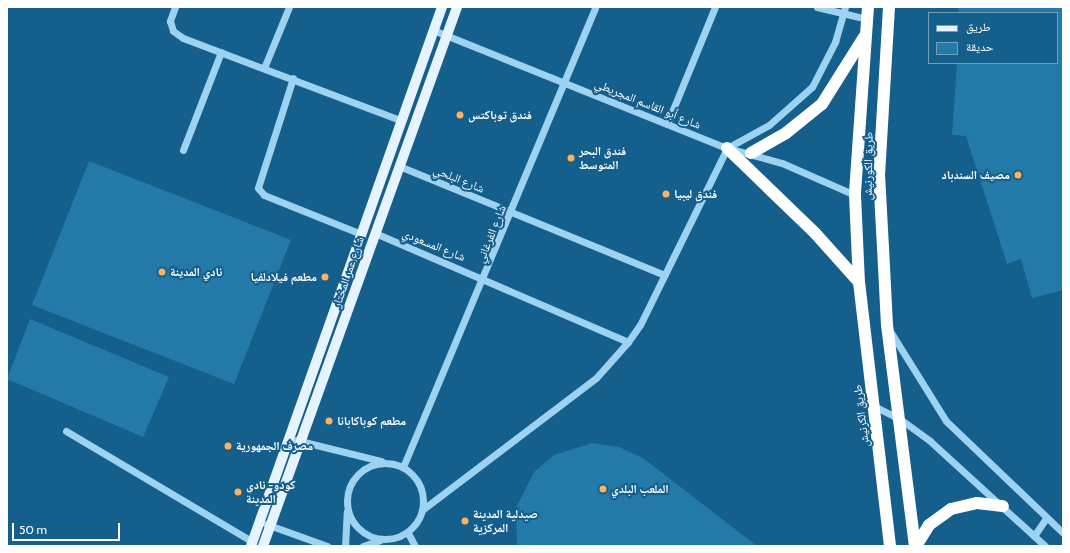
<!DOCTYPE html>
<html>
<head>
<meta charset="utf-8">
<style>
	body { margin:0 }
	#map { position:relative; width:1070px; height:553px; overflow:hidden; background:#145f8c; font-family:Cabin,"Noto Naskh Arabic",sans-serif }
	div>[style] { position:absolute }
	.green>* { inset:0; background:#237aa9 }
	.minor>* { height:7px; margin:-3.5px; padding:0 3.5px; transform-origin:3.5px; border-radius:3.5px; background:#9dd2f0 }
	.minor>.ring { margin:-3.5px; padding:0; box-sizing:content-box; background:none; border:7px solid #9dd2f0; border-radius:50% }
	.major>* { height:10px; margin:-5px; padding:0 5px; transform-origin:5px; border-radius:5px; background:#e6f4ff }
	.highway>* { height:12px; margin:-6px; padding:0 6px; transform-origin:6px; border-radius:6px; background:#fff }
	.dots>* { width:11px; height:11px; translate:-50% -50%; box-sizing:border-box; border:2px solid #145f8c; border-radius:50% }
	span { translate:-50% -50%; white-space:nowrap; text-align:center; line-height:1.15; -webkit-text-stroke:4px #145f8c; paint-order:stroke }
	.street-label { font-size:12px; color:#fff }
	.poi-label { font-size:12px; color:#fff; font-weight:700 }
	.left { translate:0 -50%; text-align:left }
	.right { translate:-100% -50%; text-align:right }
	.frame { position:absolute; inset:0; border:8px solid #fff; pointer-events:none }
	.legend { position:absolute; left:928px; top:12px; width:130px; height:52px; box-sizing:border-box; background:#145f8c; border:1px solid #729fba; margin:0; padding:5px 7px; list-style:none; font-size:12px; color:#fff }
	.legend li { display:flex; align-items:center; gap:8px; height:20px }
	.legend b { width:20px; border:1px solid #729fba }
	.scale { position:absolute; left:12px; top:523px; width:108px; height:18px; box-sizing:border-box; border:2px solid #fff; border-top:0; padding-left:5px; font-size:12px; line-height:14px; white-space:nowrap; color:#fff; -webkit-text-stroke:3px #145f8c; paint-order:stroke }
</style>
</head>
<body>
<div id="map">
	<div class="green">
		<i style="clip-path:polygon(958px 7px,1063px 7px,1063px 290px,1032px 298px,1021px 259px,1007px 264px,966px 136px,952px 135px,957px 63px,1057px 63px,1057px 13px,959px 13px)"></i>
		<i style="clip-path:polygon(89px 161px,291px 240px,234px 384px,32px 305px)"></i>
		<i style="clip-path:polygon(30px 319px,169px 377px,143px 437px,7px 379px)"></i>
		<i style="clip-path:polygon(593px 443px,619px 447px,643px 458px,757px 546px,517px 546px,516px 508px,534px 472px,554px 455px)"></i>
	</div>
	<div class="minor">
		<i style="left:175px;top:7px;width:15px;rotate:110deg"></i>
		<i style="left:170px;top:21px;width:10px;rotate:73deg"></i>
		<i style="left:173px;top:31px;width:12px;rotate:35deg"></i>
		<i style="left:183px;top:38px;width:232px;rotate:20.7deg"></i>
		<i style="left:817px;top:7px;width:51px;rotate:13.5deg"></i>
		<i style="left:433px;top:30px;width:317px;rotate:21.9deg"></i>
		<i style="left:727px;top:148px;width:57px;rotate:15.3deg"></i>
		<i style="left:782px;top:163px;width:80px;rotate:23.7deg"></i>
		<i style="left:264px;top:68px;width:66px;rotate:-67.7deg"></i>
		<i style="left:293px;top:78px;width:115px;rotate:107.7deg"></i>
		<i style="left:258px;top:188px;width:9px;rotate:49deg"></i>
		<i style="left:264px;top:195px;width:102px;rotate:21.8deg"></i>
		<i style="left:667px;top:124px;width:126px;rotate:-67.7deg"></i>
		<i style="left:183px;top:150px;width:105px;rotate:-68.8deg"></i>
		<i style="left:399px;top:166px;width:287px;rotate:22.3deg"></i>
		<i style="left:375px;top:233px;width:275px;rotate:23.3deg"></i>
		<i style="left:890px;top:331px;width:106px;rotate:58.1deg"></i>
		<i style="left:946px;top:421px;width:162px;rotate:43.7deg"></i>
		<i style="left:874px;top:406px;width:29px;rotate:27deg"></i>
		<i style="left:900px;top:419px;width:37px;rotate:36deg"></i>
		<i style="left:930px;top:441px;width:156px;rotate:42.4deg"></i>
		<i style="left:66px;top:431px;width:217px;rotate:30.7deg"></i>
		<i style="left:296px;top:440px;width:88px;rotate:13.9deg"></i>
		<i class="ring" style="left:347px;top:463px;width:69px;height:69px"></i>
		<i style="left:403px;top:467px;width:498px;rotate:-67.3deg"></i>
		<i style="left:422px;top:510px;width:218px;rotate:-37.2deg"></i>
		<i style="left:596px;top:378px;width:48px;rotate:-48.4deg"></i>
		<i style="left:628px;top:342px;width:21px;rotate:-55deg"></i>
		<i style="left:640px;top:325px;width:197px;rotate:-63.8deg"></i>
		<i style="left:727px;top:148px;width:48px;rotate:-28.7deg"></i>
		<i style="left:769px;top:125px;width:57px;rotate:-41.5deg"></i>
		<i style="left:812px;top:87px;width:51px;rotate:-62.9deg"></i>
		<i style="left:835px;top:42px;width:36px;rotate:-74deg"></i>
		<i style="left:266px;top:524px;width:65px;rotate:19.8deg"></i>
		<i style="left:408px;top:533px;width:15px;rotate:62deg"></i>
		<i style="left:1034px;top:536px;width:22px;rotate:-56deg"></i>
		<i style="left:345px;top:546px;width:34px;rotate:-87deg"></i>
		<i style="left:363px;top:546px;width:18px;rotate:-19deg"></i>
	</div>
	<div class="major">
		<i style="left:251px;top:546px;width:572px;rotate:-70.49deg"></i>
		<i style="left:263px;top:546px;width:573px;rotate:-70.2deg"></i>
	</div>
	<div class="highway">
		<i style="left:868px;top:7px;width:188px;rotate:94deg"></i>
		<i style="left:855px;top:195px;width:87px;rotate:87.4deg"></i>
		<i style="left:859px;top:282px;width:266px;rotate:83.3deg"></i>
		<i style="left:889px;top:7px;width:167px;rotate:93.4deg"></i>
		<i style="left:879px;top:174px;width:73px;rotate:86.9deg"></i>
		<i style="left:883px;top:247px;width:78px;rotate:87.1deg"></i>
		<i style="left:887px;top:325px;width:223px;rotate:82.8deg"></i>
		<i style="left:727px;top:148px;width:122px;rotate:44deg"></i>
		<i style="left:815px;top:233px;width:66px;rotate:48.1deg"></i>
		<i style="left:751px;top:153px;width:40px;rotate:-29.7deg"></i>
		<i style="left:786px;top:133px;width:46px;rotate:-38.9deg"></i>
		<i style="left:822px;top:104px;width:79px;rotate:-57.9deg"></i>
		<i style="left:916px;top:546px;width:25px;rotate:-58deg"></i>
		<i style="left:929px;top:525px;width:27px;rotate:-36deg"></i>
		<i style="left:951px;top:509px;width:27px;rotate:-13deg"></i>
		<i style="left:977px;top:503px;width:26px;rotate:7deg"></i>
	</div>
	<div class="dots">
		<i style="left:460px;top:115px;background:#ffb15c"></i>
		<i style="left:571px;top:158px;background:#ffb15c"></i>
		<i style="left:1018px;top:175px;background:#ffb15c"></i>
		<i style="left:666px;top:194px;background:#ffb15c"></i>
		<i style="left:162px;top:272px;background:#ffb15c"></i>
		<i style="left:325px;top:277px;background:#ffb15c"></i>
		<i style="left:329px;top:421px;background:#ffb15c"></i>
		<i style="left:228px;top:446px;background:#ffb15c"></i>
		<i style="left:603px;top:489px;background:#ffb15c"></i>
		<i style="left:238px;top:492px;background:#ffb15c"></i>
		<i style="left:465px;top:521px;background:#ffb15c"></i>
	</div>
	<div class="street-label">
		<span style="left:648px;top:104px;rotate:22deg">شارع أبو القاسم المجريطي</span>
		<span style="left:868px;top:166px;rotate:-89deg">طريق الكورنيش</span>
		<span style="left:459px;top:179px;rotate:22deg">شارع البلحي</span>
		<span style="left:491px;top:234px;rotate:-68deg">شارع الفرغاني</span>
		<span style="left:434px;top:245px;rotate:22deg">شارع المسعودي</span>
		<span style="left:348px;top:272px;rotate:-71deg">شارع عمر المختار</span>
		<span style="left:861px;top:416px;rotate:-97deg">طريق الكرنيش</span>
	</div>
	<div class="poi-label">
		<span class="left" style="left:468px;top:115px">فندق توباكتس</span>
		<span class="left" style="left:579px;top:158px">فندق البحر<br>المتوسط</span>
		<span class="right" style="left:1010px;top:175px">مصيف السندباد</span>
		<span class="left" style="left:674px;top:194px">فندق ليبيا</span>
		<span class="left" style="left:170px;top:272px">نادي المدينة</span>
		<span class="right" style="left:317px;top:277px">مطعم فيلادلفيا</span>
		<span class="left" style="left:337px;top:421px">مطعم كوباكابانا</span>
		<span class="left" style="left:236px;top:446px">مصرف الجمهورية</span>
		<span class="left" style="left:246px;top:492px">كودو- نادي<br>المدينة</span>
		<span class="left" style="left:611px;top:489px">الملعب البلدي</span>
		<span class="left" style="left:473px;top:521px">صيدلية المدينة<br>المركزية</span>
	</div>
	<div class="frame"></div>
	<ul class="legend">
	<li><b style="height:5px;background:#e6f4ff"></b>طريق</li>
	<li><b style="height:11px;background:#237aa9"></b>حديقة</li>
	</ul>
	<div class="scale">50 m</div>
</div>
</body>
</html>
